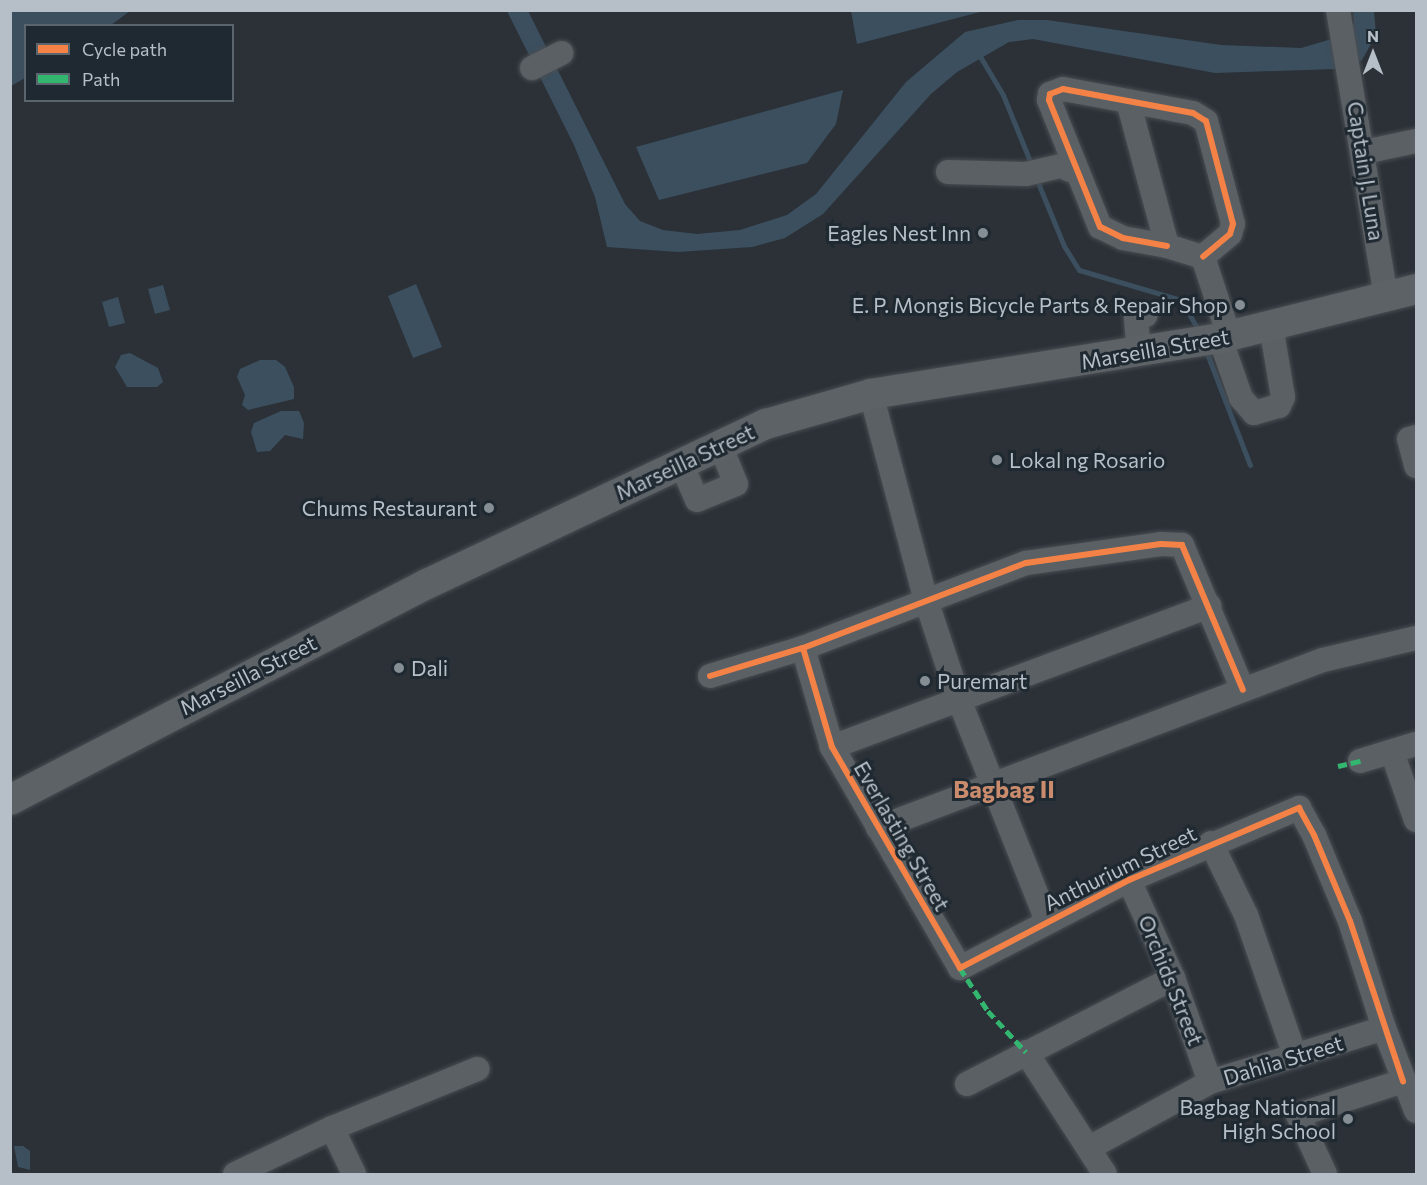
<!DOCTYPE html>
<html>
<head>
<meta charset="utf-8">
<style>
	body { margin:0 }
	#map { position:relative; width:1427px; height:1185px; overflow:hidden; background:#2b3137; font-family:Commissioner,sans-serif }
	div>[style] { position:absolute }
	.water>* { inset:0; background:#3b4f5f }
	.stream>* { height:5px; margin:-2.5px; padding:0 2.5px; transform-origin:2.5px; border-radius:2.5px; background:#3b4f5f }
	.roads { filter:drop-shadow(0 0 2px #494d52) drop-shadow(0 0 2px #494d52) }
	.minor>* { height:24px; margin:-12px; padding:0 12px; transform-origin:12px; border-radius:12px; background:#5b6065 }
	.major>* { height:30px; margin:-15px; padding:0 15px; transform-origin:15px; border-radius:15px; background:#5d6267 }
	.quiet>* { height:4.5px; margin-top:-2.25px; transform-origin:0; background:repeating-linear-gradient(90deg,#33b770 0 9px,transparent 0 13.5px) }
	.cycleway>* { height:6px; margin:-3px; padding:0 3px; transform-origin:3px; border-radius:3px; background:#f48246 }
	.dots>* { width:16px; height:16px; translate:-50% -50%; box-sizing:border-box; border:3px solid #1f2931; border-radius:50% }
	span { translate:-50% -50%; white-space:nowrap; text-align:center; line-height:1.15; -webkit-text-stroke:6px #1f2931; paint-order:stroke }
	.street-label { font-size:21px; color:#b6bfc7 }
	.poi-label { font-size:21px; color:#b6bfc7 }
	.right { translate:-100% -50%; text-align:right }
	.left { translate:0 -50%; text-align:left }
	.quarter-label { font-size:24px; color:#cb8b6d; font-weight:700 }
	.frame { position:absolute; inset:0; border:12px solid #b6bfc7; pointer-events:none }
	.legend { position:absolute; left:24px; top:24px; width:210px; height:78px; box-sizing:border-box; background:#1f2931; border:2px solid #5b656d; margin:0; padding:8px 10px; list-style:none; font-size:18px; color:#b6bfc7 }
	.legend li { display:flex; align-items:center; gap:12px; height:30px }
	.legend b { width:30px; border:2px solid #5b656d }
	.north { position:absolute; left:1343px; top:24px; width:60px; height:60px; -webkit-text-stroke:4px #1f2931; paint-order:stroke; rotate:0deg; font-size:16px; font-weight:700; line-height:24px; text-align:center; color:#b6bfc7 }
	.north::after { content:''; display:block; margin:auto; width:21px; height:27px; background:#b6bfc7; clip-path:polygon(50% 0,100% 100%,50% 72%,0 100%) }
</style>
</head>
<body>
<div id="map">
	<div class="water">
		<i style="clip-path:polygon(11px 10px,130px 10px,130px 11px,111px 25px,26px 26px,25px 78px,11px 86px)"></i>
		<i style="clip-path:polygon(1374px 10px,1376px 35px,1362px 60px,1335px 69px,1215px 73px,1033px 39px,1009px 42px,957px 72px,931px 94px,823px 214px,785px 238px,752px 247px,678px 252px,607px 247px,595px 197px,574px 145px,507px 11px,528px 11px,625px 204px,640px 221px,663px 230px,697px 234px,740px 230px,787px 215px,816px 194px,906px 82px,965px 32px,1018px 20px,1047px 20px,1221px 45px,1301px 48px,1342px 36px,1354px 23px,1353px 11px)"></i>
		<i style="clip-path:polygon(851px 11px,851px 10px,984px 11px,857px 44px)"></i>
		<i style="clip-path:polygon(843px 90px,836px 124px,807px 163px,659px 200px,636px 147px)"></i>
		<i style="clip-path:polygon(416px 284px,442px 347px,413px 358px,388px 296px)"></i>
		<i style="clip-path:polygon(163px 285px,170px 310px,155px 314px,148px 289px)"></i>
		<i style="clip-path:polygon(118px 297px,125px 323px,109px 327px,102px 302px)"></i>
		<i style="clip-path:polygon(130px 353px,158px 368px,163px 382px,157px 387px,127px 387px,115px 367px,121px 355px)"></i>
		<i style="clip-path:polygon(260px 360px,276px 360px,285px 367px,294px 387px,294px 399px,248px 410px,242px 405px,245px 395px,237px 377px,240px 369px)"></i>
		<i style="clip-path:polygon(281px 411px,299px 411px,304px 423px,303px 439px,285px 435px,270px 451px,257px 452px,251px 432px,254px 423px)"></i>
		<i style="clip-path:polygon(14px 1146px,23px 1146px,30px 1151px,30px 1170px,18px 1167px)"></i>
	</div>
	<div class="stream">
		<i style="left:978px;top:53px;width:49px;rotate:59.2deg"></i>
		<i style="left:1003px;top:95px;width:77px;rotate:67.8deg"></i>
		<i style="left:1036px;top:178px;width:74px;rotate:67.6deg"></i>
		<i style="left:1064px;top:246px;width:28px;rotate:58deg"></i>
		<i style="left:1079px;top:270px;width:106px;rotate:16.4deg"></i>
		<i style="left:1181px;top:300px;width:30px;rotate:60deg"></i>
		<i style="left:1206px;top:351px;width:122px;rotate:68.9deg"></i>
	</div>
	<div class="roads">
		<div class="minor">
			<i style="left:1338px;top:10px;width:290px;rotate:80.5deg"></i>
			<i style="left:532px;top:68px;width:33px;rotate:-27deg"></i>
			<i style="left:1128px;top:101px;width:150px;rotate:74.9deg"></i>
			<i style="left:1167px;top:246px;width:38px;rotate:17deg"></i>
			<i style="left:1203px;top:257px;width:83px;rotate:71.8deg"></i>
			<i style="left:1364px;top:152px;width:53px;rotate:-11.9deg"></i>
			<i style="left:948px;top:172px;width:78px;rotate:1.5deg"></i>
			<i style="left:1026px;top:174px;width:37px;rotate:-13deg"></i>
			<i style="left:1062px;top:166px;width:9px;rotate:27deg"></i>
			<i style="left:1167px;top:246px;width:45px;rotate:-169.7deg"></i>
			<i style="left:1123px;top:238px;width:25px;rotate:-154deg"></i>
			<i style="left:1100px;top:227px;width:137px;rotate:-111.9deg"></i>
			<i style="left:1049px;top:100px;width:6px;rotate:-81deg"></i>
			<i style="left:1050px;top:94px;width:14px;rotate:-21deg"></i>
			<i style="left:1063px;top:89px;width:132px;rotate:10.5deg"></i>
			<i style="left:1193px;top:113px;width:15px;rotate:32deg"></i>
			<i style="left:1206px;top:121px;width:106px;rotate:75.3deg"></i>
			<i style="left:1233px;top:224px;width:10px;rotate:107deg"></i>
			<i style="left:1230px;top:234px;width:35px;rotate:140deg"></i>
			<i style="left:1220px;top:338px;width:64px;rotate:70.7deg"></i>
			<i style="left:1241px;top:398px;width:20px;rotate:49deg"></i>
			<i style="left:1254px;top:413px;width:26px;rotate:-16deg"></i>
			<i style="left:1279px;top:406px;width:10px;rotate:-66deg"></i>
			<i style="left:1283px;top:397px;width:73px;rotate:-99.5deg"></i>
			<i style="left:1139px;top:353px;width:35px;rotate:-95deg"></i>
			<i style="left:1136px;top:318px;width:10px;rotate:-17deg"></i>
			<i style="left:871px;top:394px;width:213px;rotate:75.1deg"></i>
			<i style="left:926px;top:600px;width:102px;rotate:71.7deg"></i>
			<i style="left:958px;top:697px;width:241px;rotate:68.3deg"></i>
			<i style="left:1416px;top:437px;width:7px;rotate:164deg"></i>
			<i style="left:1409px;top:439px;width:28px;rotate:75deg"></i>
			<i style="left:681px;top:463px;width:40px;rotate:66.6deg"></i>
			<i style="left:697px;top:500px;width:42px;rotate:-22.3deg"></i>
			<i style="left:736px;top:484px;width:42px;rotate:-112.3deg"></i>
			<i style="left:803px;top:648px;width:103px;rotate:73.7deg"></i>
			<i style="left:832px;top:747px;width:255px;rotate:59.9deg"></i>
			<i style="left:960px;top:968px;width:191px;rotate:-27.5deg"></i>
			<i style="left:1129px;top:880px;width:185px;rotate:-23deg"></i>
			<i style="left:1299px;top:808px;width:31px;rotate:61deg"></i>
			<i style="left:1314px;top:835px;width:93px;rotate:67.3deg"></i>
			<i style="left:1350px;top:921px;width:112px;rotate:72.4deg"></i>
			<i style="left:1384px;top:1028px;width:89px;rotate:68.9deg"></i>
			<i style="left:710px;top:676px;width:97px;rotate:-16.8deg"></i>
			<i style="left:803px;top:648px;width:239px;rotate:-20.9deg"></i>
			<i style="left:1026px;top:563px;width:136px;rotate:-8deg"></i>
			<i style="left:1161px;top:544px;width:21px;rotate:3deg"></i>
			<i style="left:1182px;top:545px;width:157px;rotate:67.2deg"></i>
			<i style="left:832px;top:747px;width:403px;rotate:-20.5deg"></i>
			<i style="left:1392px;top:752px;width:72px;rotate:70.6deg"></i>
			<i style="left:1360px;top:761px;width:59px;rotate:-16.9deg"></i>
			<i style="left:878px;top:828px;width:476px;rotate:-20.7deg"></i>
			<i style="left:1323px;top:660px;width:96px;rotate:-13.3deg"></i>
			<i style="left:1211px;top:843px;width:80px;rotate:64.1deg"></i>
			<i style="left:1246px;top:915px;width:149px;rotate:70.8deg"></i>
			<i style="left:1129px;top:880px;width:107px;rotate:65.8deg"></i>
			<i style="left:1173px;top:978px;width:110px;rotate:70.4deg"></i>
			<i style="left:1026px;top:1052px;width:145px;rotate:57.1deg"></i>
			<i style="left:967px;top:1084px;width:232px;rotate:-27.2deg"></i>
			<i style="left:332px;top:1128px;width:157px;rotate:-22.1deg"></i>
			<i style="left:1089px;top:1148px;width:138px;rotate:-28.6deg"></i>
			<i style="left:1210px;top:1082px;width:182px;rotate:-17.2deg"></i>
			<i style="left:235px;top:1174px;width:107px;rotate:-25.4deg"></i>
			<i style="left:332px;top:1128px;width:51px;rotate:64.4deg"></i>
			<i style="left:1325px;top:1174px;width:65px;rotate:-114.6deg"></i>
			<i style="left:1298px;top:1115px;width:110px;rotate:-17.9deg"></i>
		</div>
		<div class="major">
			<i style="left:10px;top:800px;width:470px;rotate:-27.4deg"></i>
			<i style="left:427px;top:584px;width:375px;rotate:-25.3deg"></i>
			<i style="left:766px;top:424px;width:109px;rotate:-15.9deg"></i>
			<i style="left:871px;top:394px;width:353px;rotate:-9.1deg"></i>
			<i style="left:1220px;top:338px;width:202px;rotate:-14deg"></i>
		</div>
	</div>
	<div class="quiet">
		<i style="left:1338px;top:766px;width:23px;rotate:-13deg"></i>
		<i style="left:960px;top:968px;width:51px;rotate:56.9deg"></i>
		<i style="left:988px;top:1011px;width:56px;rotate:47.2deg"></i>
	</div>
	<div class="cycleway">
		<i style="left:1167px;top:246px;width:45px;rotate:-169.7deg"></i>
		<i style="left:1123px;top:238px;width:25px;rotate:-154deg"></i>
		<i style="left:1100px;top:227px;width:137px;rotate:-111.9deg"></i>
		<i style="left:1049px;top:100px;width:6px;rotate:-81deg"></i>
		<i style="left:1050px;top:94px;width:14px;rotate:-21deg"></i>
		<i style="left:1063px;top:89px;width:132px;rotate:10.5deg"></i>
		<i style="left:1193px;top:113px;width:15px;rotate:32deg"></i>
		<i style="left:1206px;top:121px;width:106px;rotate:75.3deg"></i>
		<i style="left:1233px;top:224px;width:10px;rotate:107deg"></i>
		<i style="left:1230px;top:234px;width:35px;rotate:140deg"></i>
		<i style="left:803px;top:648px;width:103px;rotate:73.7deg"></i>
		<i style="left:832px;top:747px;width:255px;rotate:59.9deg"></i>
		<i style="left:960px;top:968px;width:191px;rotate:-27.5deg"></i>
		<i style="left:1129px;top:880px;width:185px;rotate:-23deg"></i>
		<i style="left:1299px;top:808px;width:31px;rotate:61deg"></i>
		<i style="left:1314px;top:835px;width:93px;rotate:67.3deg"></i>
		<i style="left:1350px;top:921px;width:169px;rotate:71.7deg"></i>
		<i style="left:710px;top:676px;width:97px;rotate:-16.8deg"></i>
		<i style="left:803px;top:648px;width:239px;rotate:-20.9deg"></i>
		<i style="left:1026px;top:563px;width:136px;rotate:-8deg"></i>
		<i style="left:1161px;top:544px;width:21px;rotate:3deg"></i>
		<i style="left:1182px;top:545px;width:157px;rotate:67.2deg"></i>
	</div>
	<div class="dots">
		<i style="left:983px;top:233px;background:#858d95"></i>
		<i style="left:1240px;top:305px;background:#858d95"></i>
		<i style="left:997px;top:460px;background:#858d95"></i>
		<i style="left:489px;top:508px;background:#858d95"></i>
		<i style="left:399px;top:668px;background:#858d95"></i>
		<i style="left:925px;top:681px;background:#858d95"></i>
		<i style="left:1348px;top:1119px;background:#858d95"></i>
	</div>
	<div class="street-label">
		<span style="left:1366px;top:171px;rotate:81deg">Captain J. Luna</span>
		<span style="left:1155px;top:349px;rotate:-10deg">Marseilla Street</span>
		<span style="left:685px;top:462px;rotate:-25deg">Marseilla Street</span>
		<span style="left:248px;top:675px;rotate:-27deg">Marseilla Street</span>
		<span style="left:902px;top:836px;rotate:60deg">Everlasting Street</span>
		<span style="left:1120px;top:868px;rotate:-26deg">Anthurium Street</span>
		<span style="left:1171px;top:980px;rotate:68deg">Orchids Street</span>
		<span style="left:1283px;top:1060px;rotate:-17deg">Dahlia Street</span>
	</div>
	<div class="poi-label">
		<span class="right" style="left:971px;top:233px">Eagles Nest Inn</span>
		<span class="right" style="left:1228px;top:305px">E. P. Mongis Bicycle Parts &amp; Repair Shop</span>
		<span class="left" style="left:1009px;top:460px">Lokal ng Rosario</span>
		<span class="right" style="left:477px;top:508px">Chums Restaurant</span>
		<span class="left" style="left:411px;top:668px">Dali</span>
		<span class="left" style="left:937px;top:681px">Puremart</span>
		<span class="right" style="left:1336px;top:1119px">Bagbag National<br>High School</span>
	</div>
	<div class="quarter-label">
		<span style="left:1004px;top:789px">Bagbag II</span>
	</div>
	<div class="frame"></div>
	<ul class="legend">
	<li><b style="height:8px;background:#f48246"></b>Cycle path</li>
	<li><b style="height:8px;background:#33b770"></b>Path</li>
	</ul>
	<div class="north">N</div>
</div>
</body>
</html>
